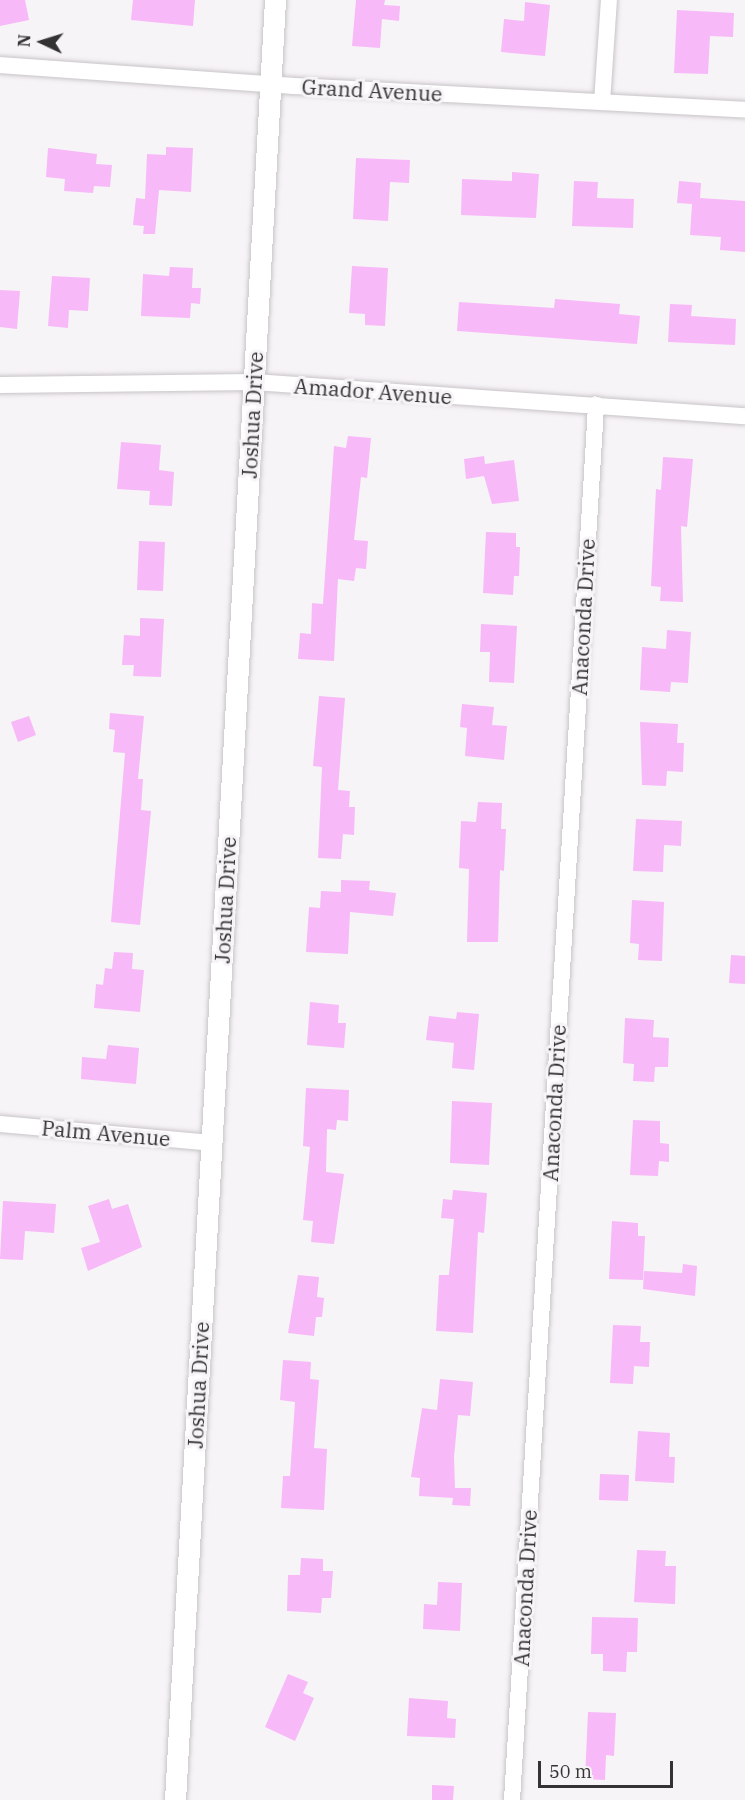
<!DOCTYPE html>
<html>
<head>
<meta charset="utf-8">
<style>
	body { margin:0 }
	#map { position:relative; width:745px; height:1800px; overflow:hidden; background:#f7f4f7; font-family:"IBM Plex Serif",serif }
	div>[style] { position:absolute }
	.building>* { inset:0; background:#f7b9f8 }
	.roads { filter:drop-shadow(0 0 2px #c8c4c8) drop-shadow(0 0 2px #c8c4c8) }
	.minor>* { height:16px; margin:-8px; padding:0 8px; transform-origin:8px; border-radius:8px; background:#fff }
	.tertiary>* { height:21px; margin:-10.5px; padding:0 10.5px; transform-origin:10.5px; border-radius:10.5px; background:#fff }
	span { translate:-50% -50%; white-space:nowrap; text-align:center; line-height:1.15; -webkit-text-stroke:6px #f7f4f7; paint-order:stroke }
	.street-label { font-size:21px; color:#343334 }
	.north { position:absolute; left:12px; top:12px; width:60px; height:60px; -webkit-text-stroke:4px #f7f4f7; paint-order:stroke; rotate:274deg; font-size:16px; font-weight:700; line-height:24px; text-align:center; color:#343334 }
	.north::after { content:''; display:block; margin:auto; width:21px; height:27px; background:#343334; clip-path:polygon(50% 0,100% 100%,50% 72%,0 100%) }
	.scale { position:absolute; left:538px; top:1761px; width:135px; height:27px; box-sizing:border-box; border:3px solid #343334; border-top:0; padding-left:8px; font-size:18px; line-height:21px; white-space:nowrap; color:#343334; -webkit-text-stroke:4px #f7f4f7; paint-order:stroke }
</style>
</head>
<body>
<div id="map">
	<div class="building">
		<i style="clip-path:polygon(0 0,25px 0,29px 20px,0 26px)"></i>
		<i style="clip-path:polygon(133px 0,195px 0,193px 26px,131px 20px)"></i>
		<i style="clip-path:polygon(356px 0,385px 0,384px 5px,400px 6px,399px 21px,382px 19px,380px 48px,352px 46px)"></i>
		<i style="clip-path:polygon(525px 2px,550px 5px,545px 56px,501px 52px,504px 19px,524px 21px)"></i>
		<i style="clip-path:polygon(677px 10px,734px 13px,733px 37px,710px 36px,708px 74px,674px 73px)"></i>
		<i style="clip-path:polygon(166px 147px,193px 148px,191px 192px,159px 190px,155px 234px,143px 234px,144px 226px,133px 225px,136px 198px,145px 199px,147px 154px,166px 155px)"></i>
		<i style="clip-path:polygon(48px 148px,97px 154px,96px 164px,112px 165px,110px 187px,94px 186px,93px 193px,64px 191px,65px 179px,46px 177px)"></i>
		<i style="clip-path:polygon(356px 158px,410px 160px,409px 183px,390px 182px,388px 221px,353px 219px)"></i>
		<i style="clip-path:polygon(512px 172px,539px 174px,536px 218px,461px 215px,462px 179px,512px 181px)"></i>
		<i style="clip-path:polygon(574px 181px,598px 182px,597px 198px,634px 199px,633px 228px,572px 226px)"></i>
		<i style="clip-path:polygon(679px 181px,701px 183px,700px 198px,745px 201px,745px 252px,720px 250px,721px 237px,690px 235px,692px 204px,677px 203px)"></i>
		<i style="clip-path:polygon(352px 266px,388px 268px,385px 326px,365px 325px,365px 314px,349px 313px)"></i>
		<i style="clip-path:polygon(170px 267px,193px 268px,192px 288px,201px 288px,200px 304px,191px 303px,190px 318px,141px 316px,143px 274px,169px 276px)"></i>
		<i style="clip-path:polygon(52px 276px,90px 278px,88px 311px,69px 310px,68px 328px,48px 326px)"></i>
		<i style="clip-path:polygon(0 290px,20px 291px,17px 329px,0 327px)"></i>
		<i style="clip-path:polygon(555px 299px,620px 304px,619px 314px,640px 316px,637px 344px,457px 331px,459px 302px,554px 308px)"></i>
		<i style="clip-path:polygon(670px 304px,692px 305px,691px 316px,736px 319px,735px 345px,668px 342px)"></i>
		<i style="clip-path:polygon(348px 436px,371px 438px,367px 478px,361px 477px,354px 540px,368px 541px,366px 569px,356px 568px,354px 581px,338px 579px,334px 661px,298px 659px,300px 633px,311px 634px,312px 603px,323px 604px,334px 446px,346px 448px)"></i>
		<i style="clip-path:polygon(121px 442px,161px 445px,159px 470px,174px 472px,172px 506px,149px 505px,150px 491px,117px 489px)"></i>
		<i style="clip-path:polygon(484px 456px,485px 464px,514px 460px,519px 501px,492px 504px,484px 476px,466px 479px,464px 459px)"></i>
		<i style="clip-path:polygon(663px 457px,693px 459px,687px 527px,681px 526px,683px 602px,660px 601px,661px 587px,651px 586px,656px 489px,661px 490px)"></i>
		<i style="clip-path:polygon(486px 532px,516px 533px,516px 547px,520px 547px,519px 576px,514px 576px,513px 595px,483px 593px)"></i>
		<i style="clip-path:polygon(139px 541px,165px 542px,163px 591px,137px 590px)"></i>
		<i style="clip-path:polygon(140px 618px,164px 619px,161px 677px,133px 676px,134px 665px,122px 665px,124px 635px,140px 636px)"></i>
		<i style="clip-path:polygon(481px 624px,517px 626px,514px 683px,489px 682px,490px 652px,480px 652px)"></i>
		<i style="clip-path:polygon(667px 630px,691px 632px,688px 683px,671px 682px,670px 692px,640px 690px,642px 647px,666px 649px)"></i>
		<i style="clip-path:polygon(319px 696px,345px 698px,338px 790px,350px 791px,349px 807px,355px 807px,354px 835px,343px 834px,341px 859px,318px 858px,322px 767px,313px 766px)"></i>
		<i style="clip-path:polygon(462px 704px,494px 707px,492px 725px,507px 726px,504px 760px,465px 756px,467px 728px,460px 727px)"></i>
		<i style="clip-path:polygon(110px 713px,144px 716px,138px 779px,143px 779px,141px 810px,151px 811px,140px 925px,111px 922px,125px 753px,113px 752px,115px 730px,109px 729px)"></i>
		<i style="clip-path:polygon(29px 716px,36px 735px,18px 742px,11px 722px)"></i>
		<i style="clip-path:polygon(640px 722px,678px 724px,677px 743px,684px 743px,683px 772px,667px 771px,666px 786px,642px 785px)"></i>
		<i style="clip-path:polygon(478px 802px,502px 803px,501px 829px,506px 829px,504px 871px,500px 870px,498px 942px,467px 942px,469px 869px,459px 868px,461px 821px,476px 822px)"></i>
		<i style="clip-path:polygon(636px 819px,682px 821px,681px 846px,664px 845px,663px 872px,633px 871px)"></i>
		<i style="clip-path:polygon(341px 880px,370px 881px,369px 890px,396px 893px,393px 916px,350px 912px,348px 954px,306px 952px,309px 907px,320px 908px,321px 891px,341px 892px)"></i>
		<i style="clip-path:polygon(632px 900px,664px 902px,662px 961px,638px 960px,639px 944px,630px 943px)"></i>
		<i style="clip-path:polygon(114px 952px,133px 953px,132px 969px,144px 970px,140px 1012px,94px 1008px,96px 984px,103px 985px,105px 968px,112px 969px)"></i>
		<i style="clip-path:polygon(731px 955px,745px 956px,745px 984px,729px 983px)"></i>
		<i style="clip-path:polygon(310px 1002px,339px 1005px,338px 1023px,346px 1023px,344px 1048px,307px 1045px)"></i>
		<i style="clip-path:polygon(457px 1012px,479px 1014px,474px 1070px,452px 1068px,454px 1043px,426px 1040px,429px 1016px,456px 1019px)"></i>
		<i style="clip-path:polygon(625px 1018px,654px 1020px,653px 1037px,669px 1038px,668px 1067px,655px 1067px,654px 1082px,633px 1081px,634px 1064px,623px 1063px)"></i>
		<i style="clip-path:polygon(108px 1045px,139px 1048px,136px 1084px,81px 1079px,82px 1057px,106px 1059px)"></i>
		<i style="clip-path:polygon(306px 1088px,349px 1090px,348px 1121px,337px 1120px,336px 1130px,327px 1129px,326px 1172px,344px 1174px,334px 1244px,311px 1242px,313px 1221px,303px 1220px,310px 1147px,303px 1146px)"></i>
		<i style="clip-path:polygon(452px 1101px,492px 1103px,489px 1165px,450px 1163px)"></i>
		<i style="clip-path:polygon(633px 1120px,660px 1121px,660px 1143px,669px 1144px,669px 1162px,659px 1161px,658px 1176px,630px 1175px)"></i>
		<i style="clip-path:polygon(453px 1190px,487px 1193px,484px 1233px,478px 1232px,473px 1333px,436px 1331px,439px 1275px,449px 1275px,454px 1219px,441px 1218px,443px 1199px,452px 1200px)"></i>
		<i style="clip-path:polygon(109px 1199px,112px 1209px,128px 1204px,142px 1247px,88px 1271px,81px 1248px,100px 1242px,88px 1206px)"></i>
		<i style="clip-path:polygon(3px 1201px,56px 1204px,54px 1233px,25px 1231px,23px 1260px,0 1259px)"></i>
		<i style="clip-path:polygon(612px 1221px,638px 1223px,638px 1236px,645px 1236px,643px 1280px,609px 1279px)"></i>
		<i style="clip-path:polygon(683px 1264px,697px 1266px,695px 1296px,643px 1289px,644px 1271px,682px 1273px)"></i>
		<i style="clip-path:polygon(298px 1275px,319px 1277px,317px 1297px,324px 1298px,322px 1317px,316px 1317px,314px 1336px,288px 1333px)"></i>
		<i style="clip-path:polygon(613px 1325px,641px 1326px,640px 1342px,650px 1342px,649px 1367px,634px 1366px,633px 1384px,610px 1383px)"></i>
		<i style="clip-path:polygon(283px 1360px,311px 1362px,310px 1379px,319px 1380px,314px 1448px,327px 1449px,324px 1510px,281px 1508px,283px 1476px,290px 1476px,295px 1402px,280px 1400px)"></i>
		<i style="clip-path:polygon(440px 1379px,473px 1382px,470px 1416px,458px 1415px,454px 1457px,455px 1488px,471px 1488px,470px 1506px,452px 1505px,453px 1498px,419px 1496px,420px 1478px,411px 1477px,422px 1408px,437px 1410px)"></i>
		<i style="clip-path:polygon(638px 1431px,670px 1433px,669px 1457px,675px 1457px,674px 1483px,635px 1481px)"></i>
		<i style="clip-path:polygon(600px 1474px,629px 1475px,628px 1501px,599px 1500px)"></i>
		<i style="clip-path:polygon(637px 1550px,666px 1551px,665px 1566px,676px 1566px,675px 1604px,634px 1602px)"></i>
		<i style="clip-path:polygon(301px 1558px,323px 1559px,323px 1571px,333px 1571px,331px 1598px,322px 1598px,321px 1613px,287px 1611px,288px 1575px,300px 1575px)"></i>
		<i style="clip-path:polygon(438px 1582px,462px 1583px,460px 1631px,423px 1629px,424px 1604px,437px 1605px)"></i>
		<i style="clip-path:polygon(592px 1617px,638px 1618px,637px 1652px,627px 1652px,626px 1672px,603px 1671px,603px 1654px,591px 1654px)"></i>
		<i style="clip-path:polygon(288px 1674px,308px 1682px,303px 1693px,314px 1698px,295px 1741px,265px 1727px)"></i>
		<i style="clip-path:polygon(409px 1698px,448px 1701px,447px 1718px,456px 1719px,455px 1738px,407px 1736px)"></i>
		<i style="clip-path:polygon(588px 1712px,616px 1713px,614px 1756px,606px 1755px,605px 1780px,585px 1779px)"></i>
		<i style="clip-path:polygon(432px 1785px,454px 1786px,453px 1800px,432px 1800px)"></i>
	</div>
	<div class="roads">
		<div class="minor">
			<i style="left:0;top:65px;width:294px;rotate:4.1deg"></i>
			<i style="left:293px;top:86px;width:453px;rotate:3deg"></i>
			<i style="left:602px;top:102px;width:102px;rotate:-86.1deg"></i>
			<i style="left:0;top:385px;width:254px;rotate:-0.7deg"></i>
			<i style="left:254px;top:382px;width:492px;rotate:4deg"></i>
			<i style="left:0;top:1124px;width:213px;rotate:5.1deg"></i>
			<i style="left:512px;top:1800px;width:1398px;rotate:-86.55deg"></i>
		</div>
		<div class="tertiary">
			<i style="left:175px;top:1800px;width:1803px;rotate:-86.82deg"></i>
		</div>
	</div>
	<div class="street-label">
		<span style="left:372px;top:90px;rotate:3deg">Grand Avenue</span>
		<span style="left:373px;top:391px;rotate:4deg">Amador Avenue</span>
		<span style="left:252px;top:415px;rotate:-87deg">Joshua Drive</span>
		<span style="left:583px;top:617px;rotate:-87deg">Anaconda Drive</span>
		<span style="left:225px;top:900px;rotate:-87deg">Joshua Drive</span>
		<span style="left:554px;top:1103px;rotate:-87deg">Anaconda Drive</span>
		<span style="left:106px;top:1133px;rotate:5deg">Palm Avenue</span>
		<span style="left:198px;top:1385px;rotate:-87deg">Joshua Drive</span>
		<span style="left:525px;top:1588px;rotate:-87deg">Anaconda Drive</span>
	</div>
	<div class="north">N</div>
	<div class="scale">50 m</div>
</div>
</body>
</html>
